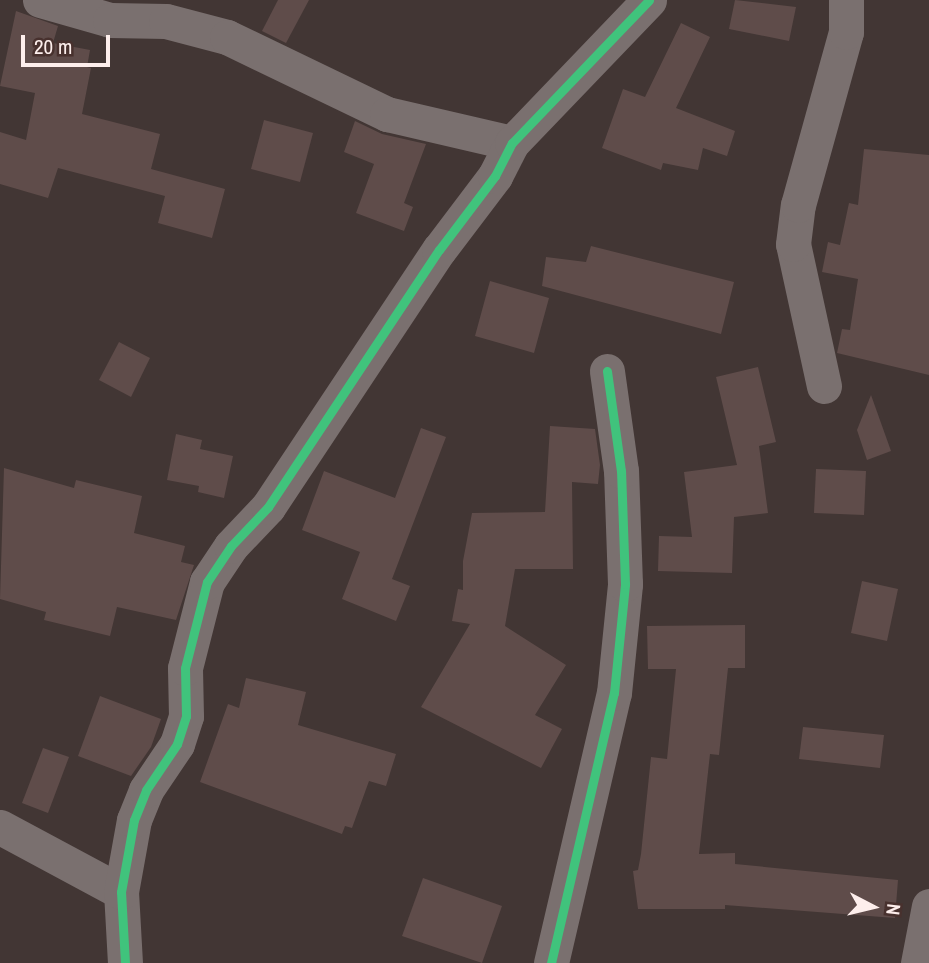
<!DOCTYPE html>
<html>
<head>
<meta charset="utf-8">
<style>
	body { margin:0 }
	#map { position:relative; width:929px; height:963px; overflow:hidden; background:#423634; font-family:"Archivo Narrow",sans-serif }
	div>[style] { position:absolute }
	.building>* { inset:0; background:#5f4c4a }
	.minor>* { height:35px; margin:-17.5px; padding:0 17.5px; transform-origin:17.5px; border-radius:17.5px; background:#7a706f }
	.cycleway>* { height:9px; margin:-4.5px; padding:0 4.5px; transform-origin:4.5px; border-radius:4.5px; background:#40c37c }
	span { translate:-50% -50%; white-space:nowrap; text-align:center; line-height:1.15; -webkit-text-stroke:6px #48312e; paint-order:stroke }
	.north { position:absolute; left:838px; top:872px; width:70px; height:70px; -webkit-text-stroke:5px #48312e; paint-order:stroke; rotate:97deg; font-size:19px; font-weight:700; line-height:28px; text-align:center; color:#fdeeec }
	.north::after { content:''; display:block; margin:auto; width:24px; height:32px; background:#fdeeec; clip-path:polygon(50% 0,100% 100%,50% 72%,0 100%) }
	.scale { position:absolute; left:21px; top:35px; width:89px; height:32px; box-sizing:border-box; border:4px solid #fdeeec; border-top:0; padding-left:9px; font-size:21px; line-height:24px; white-space:nowrap; color:#fdeeec; -webkit-text-stroke:5px #48312e; paint-order:stroke }
</style>
</head>
<body>
<div id="map">
	<div class="building">
		<i style="clip-path:polygon(278px 0,309px 0,286px 43px,262px 31px)"></i>
		<i style="clip-path:polygon(735px 0,796px 7px,789px 41px,729px 29px)"></i>
		<i style="clip-path:polygon(16px 11px,58px 26px,53px 43px,90px 50px,87px 67px,91px 68px,82px 114px,160px 134px,151px 169px,225px 189px,212px 238px,158px 223px,165px 196px,58px 168px,48px 198px,0 184px,0 132px,26px 140px,35px 93px,0 86px)"></i>
		<i style="clip-path:polygon(681px 23px,710px 37px,676px 108px,735px 131px,727px 156px,703px 148px,698px 170px,663px 163px,661px 170px,602px 148px,623px 89px,645px 97px)"></i>
		<i style="clip-path:polygon(264px 120px,313px 133px,300px 182px,251px 169px)"></i>
		<i style="clip-path:polygon(355px 121px,382px 134px,426px 144px,404px 203px,413px 207px,404px 231px,356px 213px,374px 164px,344px 152px)"></i>
		<i style="clip-path:polygon(864px 149px,929px 155px,929px 375px,837px 353px,842px 329px,850px 330px,858px 279px,822px 272px,828px 242px,840px 245px,849px 203px,858px 205px)"></i>
		<i style="clip-path:polygon(591px 246px,734px 282px,721px 334px,542px 286px,546px 257px,586px 262px)"></i>
		<i style="clip-path:polygon(490px 281px,549px 298px,534px 353px,475px 336px)"></i>
		<i style="clip-path:polygon(119px 342px,150px 358px,131px 397px,99px 380px)"></i>
		<i style="clip-path:polygon(758px 367px,776px 442px,759px 446px,768px 513px,734px 517px,732px 573px,658px 571px,659px 536px,692px 537px,684px 472px,737px 465px,716px 377px)"></i>
		<i style="clip-path:polygon(871px 395px,891px 451px,867px 460px,857px 430px)"></i>
		<i style="clip-path:polygon(550px 426px,595px 429px,600px 465px,598px 484px,572px 482px,573px 569px,515px 569px,505px 626px,566px 665px,535px 715px,562px 729px,541px 768px,421px 707px,470px 624px,452px 621px,458px 589px,463px 590px,463px 561px,472px 513px,545px 512px)"></i>
		<i style="clip-path:polygon(421px 428px,446px 437px,392px 579px,410px 586px,396px 621px,342px 599px,360px 552px,302px 530px,324px 471px,395px 498px)"></i>
		<i style="clip-path:polygon(176px 434px,202px 440px,200px 449px,233px 456px,224px 498px,198px 492px,199px 486px,167px 480px)"></i>
		<i style="clip-path:polygon(4px 468px,74px 488px,76px 480px,142px 496px,134px 533px,185px 546px,181px 562px,194px 565px,176px 620px,117px 607px,110px 636px,44px 620px,46px 612px,0 599px)"></i>
		<i style="clip-path:polygon(816px 469px,866px 471px,864px 515px,814px 513px)"></i>
		<i style="clip-path:polygon(862px 581px,898px 589px,887px 641px,851px 633px)"></i>
		<i style="clip-path:polygon(745px 625px,745px 668px,728px 668px,719px 755px,710px 754px,699px 854px,735px 853px,735px 864px,898px 880px,895px 918px,725px 905px,725px 909px,638px 909px,633px 871px,638px 870px,641px 854px,651px 757px,667px 759px,676px 669px,648px 669px,647px 626px)"></i>
		<i style="clip-path:polygon(246px 678px,306px 692px,298px 725px,396px 754px,386px 786px,369px 781px,352px 828px,345px 826px,342px 834px,200px 782px,228px 704px,239px 708px)"></i>
		<i style="clip-path:polygon(100px 696px,161px 719px,151px 747px,131px 776px,78px 756px)"></i>
		<i style="clip-path:polygon(803px 727px,884px 735px,880px 768px,799px 759px)"></i>
		<i style="clip-path:polygon(43px 748px,69px 757px,48px 813px,22px 803px)"></i>
		<i style="clip-path:polygon(423px 878px,502px 906px,482px 963px,402px 936px)"></i>
	</div>
	<div class="minor">
		<i style="left:40px;top:0;width:73px;rotate:15.9deg"></i>
		<i style="left:110px;top:20px;width:56px;rotate:1deg"></i>
		<i style="left:166px;top:21px;width:63px;rotate:14.7deg"></i>
		<i style="left:227px;top:37px;width:178px;rotate:25.7deg"></i>
		<i style="left:387px;top:114px;width:128px;rotate:13.1deg"></i>
		<i style="left:824px;top:386px;width:145px;rotate:-102.3deg"></i>
		<i style="left:793px;top:244px;width:39px;rotate:-83deg"></i>
		<i style="left:798px;top:205px;width:180px;rotate:-74.5deg"></i>
		<i style="left:846px;top:32px;width:32px;rotate:-90deg"></i>
		<i style="left:0;top:827px;width:137px;rotate:28.2deg"></i>
		<i style="left:125px;top:963px;width:71px;rotate:-93.2deg"></i>
		<i style="left:121px;top:892px;width:73px;rotate:-79.8deg"></i>
		<i style="left:134px;top:820px;width:32px;rotate:-68deg"></i>
		<i style="left:146px;top:790px;width:55px;rotate:-56deg"></i>
		<i style="left:177px;top:744px;width:29px;rotate:-72deg"></i>
		<i style="left:186px;top:716px;width:48px;rotate:-91.2deg"></i>
		<i style="left:185px;top:668px;width:89px;rotate:-75.7deg"></i>
		<i style="left:207px;top:582px;width:43px;rotate:-56.3deg"></i>
		<i style="left:231px;top:546px;width:54px;rotate:-46.5deg"></i>
		<i style="left:268px;top:507px;width:309px;rotate:-56.4deg"></i>
		<i style="left:439px;top:250px;width:93px;rotate:-52.9deg"></i>
		<i style="left:495px;top:176px;width:37px;rotate:-63deg"></i>
		<i style="left:512px;top:143px;width:198px;rotate:-46.2deg"></i>
		<i style="left:551px;top:963px;width:277px;rotate:-76.9deg"></i>
		<i style="left:614px;top:693px;width:110px;rotate:-84.2deg"></i>
		<i style="left:625px;top:584px;width:113px;rotate:-92deg"></i>
		<i style="left:621px;top:471px;width:101px;rotate:-98deg"></i>
		<i style="left:918px;top:963px;width:58px;rotate:-79.1deg"></i>
	</div>
	<div class="cycleway">
		<i style="left:125px;top:963px;width:71px;rotate:-93.2deg"></i>
		<i style="left:121px;top:892px;width:73px;rotate:-79.8deg"></i>
		<i style="left:134px;top:820px;width:32px;rotate:-68deg"></i>
		<i style="left:146px;top:790px;width:55px;rotate:-56deg"></i>
		<i style="left:177px;top:744px;width:29px;rotate:-72deg"></i>
		<i style="left:186px;top:716px;width:48px;rotate:-91.2deg"></i>
		<i style="left:185px;top:668px;width:89px;rotate:-75.7deg"></i>
		<i style="left:207px;top:582px;width:43px;rotate:-56.3deg"></i>
		<i style="left:231px;top:546px;width:54px;rotate:-46.5deg"></i>
		<i style="left:268px;top:507px;width:309px;rotate:-56.4deg"></i>
		<i style="left:439px;top:250px;width:93px;rotate:-52.9deg"></i>
		<i style="left:495px;top:176px;width:37px;rotate:-63deg"></i>
		<i style="left:512px;top:143px;width:198px;rotate:-46.2deg"></i>
		<i style="left:551px;top:963px;width:277px;rotate:-76.9deg"></i>
		<i style="left:614px;top:693px;width:110px;rotate:-84.2deg"></i>
		<i style="left:625px;top:584px;width:113px;rotate:-92deg"></i>
		<i style="left:621px;top:471px;width:101px;rotate:-98deg"></i>
	</div>
	<div class="north">N</div>
	<div class="scale">20 m</div>
</div>
</body>
</html>
